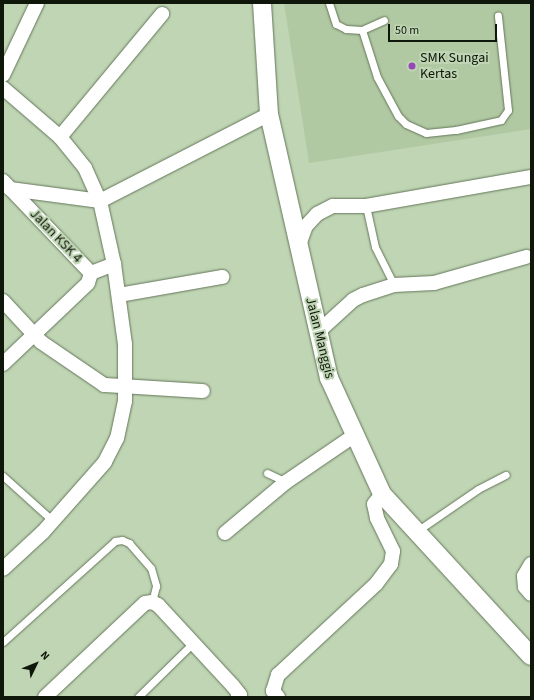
<!DOCTYPE html>
<html>
<head>
<meta charset="utf-8">
<style>
	body { margin:0 }
	#map { position:relative; width:534px; height:700px; overflow:hidden; background:#bfd5b4; font-family:"Source Sans 3",sans-serif }
	div>[style] { position:absolute }
	.built>* { inset:0; background:#b1c9a3 }
	.roads { filter:drop-shadow(0 0 1px #647759) drop-shadow(0 0 1px #647759) }
	.service>* { height:7px; margin:-3.5px; padding:0 3.5px; transform-origin:3.5px; border-radius:3.5px; background:#fff }
	.minor>* { height:14px; margin:-7px; padding:0 7px; transform-origin:7px; border-radius:7px; background:#fff }
	.tertiary>* { height:18px; margin:-9px; padding:0 9px; transform-origin:9px; border-radius:9px; background:#fff }
	.dots>* { width:11px; height:11px; translate:-50% -50%; box-sizing:border-box; border:2px solid #bfd5b4; border-radius:50% }
	span { translate:-50% -50%; white-space:nowrap; text-align:center; line-height:1.15; -webkit-text-stroke:4px #bfd5b4; paint-order:stroke }
	.poi-label { font-size:14px; color:#0f160a }
	.left { translate:0 -50%; text-align:left }
	.street-label { font-size:14px; color:#0f160a }
	.frame { position:absolute; inset:0; border:4px solid #0f160a; pointer-events:none }
	.north { position:absolute; left:16px; top:644px; width:40px; height:40px; -webkit-text-stroke:3px #bfd5b4; paint-order:stroke; rotate:47deg; font-size:11px; font-weight:700; line-height:16px; text-align:center; color:#0f160a }
	.north::after { content:''; display:block; margin:auto; width:14px; height:18px; background:#0f160a; clip-path:polygon(50% 0,100% 100%,50% 72%,0 100%) }
	.scale { position:absolute; left:388px; top:24px; width:109px; height:18px; box-sizing:border-box; border:2px solid #0f160a; border-top:0; padding-left:5px; font-size:12px; line-height:14px; white-space:nowrap; color:#0f160a; -webkit-text-stroke:3px #bfd5b4; paint-order:stroke }
</style>
</head>
<body>
<div id="map">
	<div class="built">
		<i style="clip-path:polygon(284px 3px,531px 3px,531px 129px,309px 163px)"></i>
	</div>
	<div class="roads">
		<div class="service">
			<i style="left:329px;top:3px;width:22px;rotate:72deg"></i>
			<i style="left:336px;top:24px;width:11px;rotate:27deg"></i>
			<i style="left:346px;top:29px;width:16px;rotate:4deg"></i>
			<i style="left:362px;top:30px;width:24px;rotate:-24deg"></i>
			<i style="left:362px;top:30px;width:49px;rotate:72.3deg"></i>
			<i style="left:377px;top:77px;width:44px;rotate:61.7deg"></i>
			<i style="left:398px;top:116px;width:11px;rotate:45deg"></i>
			<i style="left:406px;top:124px;width:22px;rotate:24deg"></i>
			<i style="left:426px;top:133px;width:30px;rotate:-6deg"></i>
			<i style="left:456px;top:130px;width:46px;rotate:-12.5deg"></i>
			<i style="left:501px;top:120px;width:12px;rotate:-55deg"></i>
			<i style="left:508px;top:110px;width:95px;rotate:-96.1deg"></i>
			<i style="left:366px;top:206px;width:42px;rotate:77.6deg"></i>
			<i style="left:375px;top:247px;width:42px;rotate:63.4deg"></i>
			<i style="left:267px;top:473px;width:21px;rotate:25deg"></i>
			<i style="left:3px;top:476px;width:67px;rotate:42deg"></i>
			<i style="left:417px;top:531px;width:74px;rotate:-34.5deg"></i>
			<i style="left:478px;top:489px;width:31px;rotate:-27deg"></i>
			<i style="left:3px;top:642px;width:151px;rotate:-42deg"></i>
			<i style="left:115px;top:541px;width:7px;rotate:-8deg"></i>
			<i style="left:122px;top:540px;width:8px;rotate:23deg"></i>
			<i style="left:129px;top:543px;width:33px;rotate:49deg"></i>
			<i style="left:151px;top:568px;width:19px;rotate:74deg"></i>
			<i style="left:156px;top:586px;width:16px;rotate:104deg"></i>
			<i style="left:138px;top:697px;width:77px;rotate:-44.5deg"></i>
		</div>
		<div class="minor">
			<i style="left:3px;top:75px;width:80px;rotate:-64.7deg"></i>
			<i style="left:3px;top:88px;width:75px;rotate:40.7deg"></i>
			<i style="left:60px;top:137px;width:40px;rotate:51deg"></i>
			<i style="left:85px;top:168px;width:36px;rotate:66deg"></i>
			<i style="left:100px;top:201px;width:65px;rotate:77.5deg"></i>
			<i style="left:114px;top:264px;width:81px;rotate:82.2deg"></i>
			<i style="left:125px;top:344px;width:57px;rotate:90deg"></i>
			<i style="left:125px;top:401px;width:38px;rotate:102deg"></i>
			<i style="left:117px;top:438px;width:27px;rotate:117deg"></i>
			<i style="left:105px;top:462px;width:94px;rotate:131.5deg"></i>
			<i style="left:43px;top:532px;width:54px;rotate:137.2deg"></i>
			<i style="left:60px;top:137px;width:160px;rotate:-50.3deg"></i>
			<i style="left:3px;top:181px;width:127px;rotate:46.3deg"></i>
			<i style="left:91px;top:273px;width:25px;rotate:-21deg"></i>
			<i style="left:10px;top:189px;width:91px;rotate:7.6deg"></i>
			<i style="left:100px;top:201px;width:190px;rotate:-27.2deg"></i>
			<i style="left:299px;top:245px;width:20px;rotate:-70deg"></i>
			<i style="left:306px;top:226px;width:16px;rotate:-47deg"></i>
			<i style="left:317px;top:214px;width:18px;rotate:-27deg"></i>
			<i style="left:333px;top:206px;width:33px"></i>
			<i style="left:366px;top:206px;width:168px;rotate:-10deg"></i>
			<i style="left:119px;top:295px;width:105px;rotate:-9.9deg"></i>
			<i style="left:3px;top:301px;width:56px;rotate:47.2deg"></i>
			<i style="left:41px;top:342px;width:76px;rotate:34.3deg"></i>
			<i style="left:104px;top:385px;width:99px;rotate:3.5deg"></i>
			<i style="left:318px;top:332px;width:47px;rotate:-42.4deg"></i>
			<i style="left:353px;top:300px;width:11px;rotate:-27deg"></i>
			<i style="left:363px;top:295px;width:33px;rotate:-18deg"></i>
			<i style="left:394px;top:285px;width:40px;rotate:-2.9deg"></i>
			<i style="left:434px;top:283px;width:96px;rotate:-15.8deg"></i>
			<i style="left:3px;top:364px;width:117px;rotate:-43.6deg"></i>
			<i style="left:88px;top:283px;width:10px;rotate:-73deg"></i>
			<i style="left:225px;top:533px;width:80px;rotate:-39.9deg"></i>
			<i style="left:286px;top:482px;width:83px;rotate:-34.3deg"></i>
			<i style="left:531px;top:564px;width:14px;rotate:120deg"></i>
			<i style="left:524px;top:576px;width:11px;rotate:85deg"></i>
			<i style="left:525px;top:587px;width:9px;rotate:49deg"></i>
			<i style="left:45px;top:697px;width:137px;rotate:-43.2deg"></i>
			<i style="left:145px;top:603px;width:7px;rotate:-8deg"></i>
			<i style="left:152px;top:602px;width:7px;rotate:27deg"></i>
			<i style="left:158px;top:605px;width:110px;rotate:47.2deg"></i>
			<i style="left:233px;top:686px;width:11px;rotate:52deg"></i>
			<i style="left:240px;top:695px;width:3px;rotate:135deg"></i>
			<i style="left:278px;top:697px;width:8px;rotate:-130deg"></i>
			<i style="left:273px;top:691px;width:17px;rotate:-73deg"></i>
			<i style="left:278px;top:675px;width:134px;rotate:-42.9deg"></i>
			<i style="left:376px;top:584px;width:25px;rotate:-53deg"></i>
			<i style="left:391px;top:564px;width:13px;rotate:-81deg"></i>
			<i style="left:393px;top:551px;width:37px;rotate:-116deg"></i>
			<i style="left:377px;top:518px;width:14px;rotate:-102deg"></i>
			<i style="left:374px;top:504px;width:13px;rotate:-51deg"></i>
		</div>
		<div class="tertiary">
			<i style="left:262px;top:3px;width:111px;rotate:86.4deg"></i>
			<i style="left:269px;top:114px;width:271px;rotate:77.2deg"></i>
			<i style="left:329px;top:378px;width:128px;rotate:65.4deg"></i>
			<i style="left:382px;top:494px;width:220px;rotate:47.4deg"></i>
		</div>
	</div>
	<div class="dots">
		<i style="left:412px;top:66px;background:#9546b7"></i>
	</div>
	<div class="poi-label">
		<span class="left" style="left:420px;top:66px">SMK Sungai<br>Kertas</span>
	</div>
	<div class="street-label">
		<span style="left:56px;top:236px;rotate:46deg">Jalan KSK 4</span>
		<span style="left:320px;top:338px;rotate:76deg">Jalan Manggis</span>
	</div>
	<div class="frame"></div>
	<div class="north">N</div>
	<div class="scale">50 m</div>
</div>
</body>
</html>
